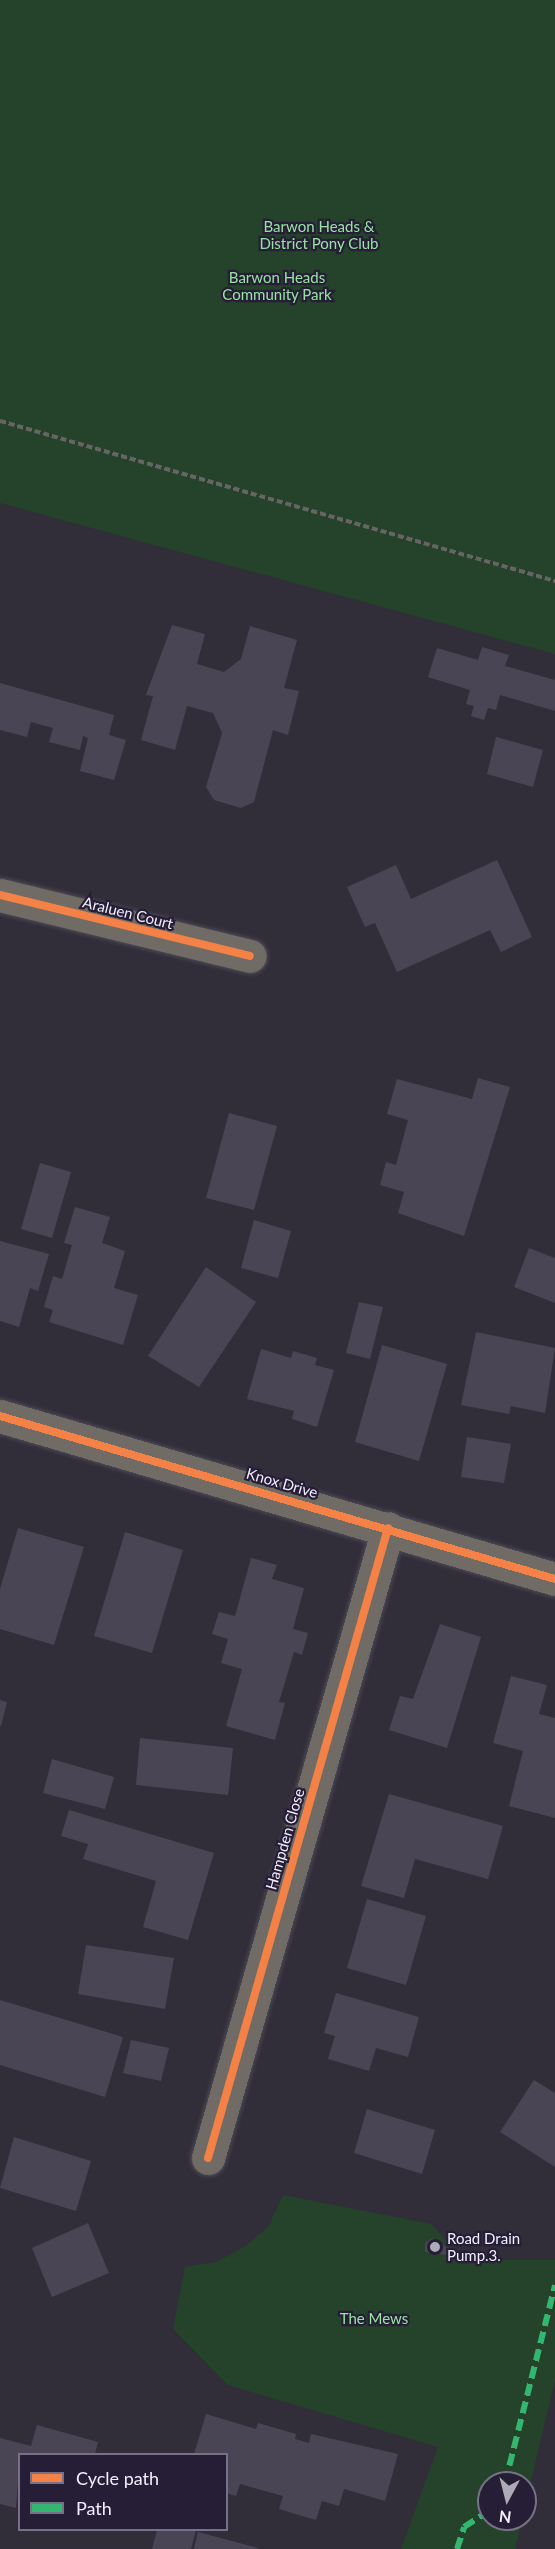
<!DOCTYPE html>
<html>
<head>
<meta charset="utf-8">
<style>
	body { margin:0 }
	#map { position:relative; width:555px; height:2549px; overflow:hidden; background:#312e3a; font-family:Lato,sans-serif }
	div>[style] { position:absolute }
	.green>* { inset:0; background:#24432a }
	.building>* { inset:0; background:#4a4555 }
	.path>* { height:4px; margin-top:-2px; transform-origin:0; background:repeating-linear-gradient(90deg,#686466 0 6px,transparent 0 9px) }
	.roads { filter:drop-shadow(0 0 2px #4d4a55) drop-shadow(0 0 2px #4d4a55) }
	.minor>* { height:33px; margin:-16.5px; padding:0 16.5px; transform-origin:16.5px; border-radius:16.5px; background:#716b65 }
	.quiet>* { height:6px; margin-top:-3px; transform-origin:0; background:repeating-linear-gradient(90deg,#33b770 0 12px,transparent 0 18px) }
	.cycleway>* { height:8px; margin:-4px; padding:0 4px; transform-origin:4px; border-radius:4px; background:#f48246 }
	.dots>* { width:16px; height:16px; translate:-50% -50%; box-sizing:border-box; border:3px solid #251e36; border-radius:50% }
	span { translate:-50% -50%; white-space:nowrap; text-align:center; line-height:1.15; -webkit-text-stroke:4.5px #251e36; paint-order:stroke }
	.park-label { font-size:15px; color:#96e3a0 }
	.street-label { font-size:15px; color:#f2eefe }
	.poi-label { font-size:15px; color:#f2eefe }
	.left { translate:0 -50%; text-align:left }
	.legend { position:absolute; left:18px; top:2453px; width:210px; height:78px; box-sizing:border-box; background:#251e36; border:2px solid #777186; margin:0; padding:8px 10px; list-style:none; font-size:18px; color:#f2eefe }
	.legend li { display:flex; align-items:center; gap:12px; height:30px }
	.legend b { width:30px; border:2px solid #777186 }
	.north { position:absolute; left:477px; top:2471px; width:60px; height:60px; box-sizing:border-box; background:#251e36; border:2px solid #777186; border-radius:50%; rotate:187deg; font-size:16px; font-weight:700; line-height:24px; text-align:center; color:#f2eefe }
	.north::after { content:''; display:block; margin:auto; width:21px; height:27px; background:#aeabb9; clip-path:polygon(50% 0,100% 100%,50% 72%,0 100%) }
</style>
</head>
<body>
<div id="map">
	<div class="green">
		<i style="clip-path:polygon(0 0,555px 0,555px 654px,0 503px)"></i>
		<i style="clip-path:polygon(283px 2195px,431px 2224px,464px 2260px,555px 2260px,555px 2380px,525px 2506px,525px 2483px,489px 2483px,489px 2519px,522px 2519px,515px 2549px,401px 2549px,438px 2447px,228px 2385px,173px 2329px,185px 2267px,216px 2262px,244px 2247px,268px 2227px)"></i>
	</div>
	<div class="building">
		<i style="clip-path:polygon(172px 625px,205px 634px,197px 664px,224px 672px,241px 659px,250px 626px,297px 640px,284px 688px,299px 691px,288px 735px,273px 730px,254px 802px,241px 808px,214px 800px,206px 787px,222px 733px,213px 713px,187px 706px,175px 750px,141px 740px,153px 696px,146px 695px)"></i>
		<i style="clip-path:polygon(482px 647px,509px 655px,505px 666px,555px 680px,555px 711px,500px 695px,496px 710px,488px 708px,484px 720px,471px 716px,474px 706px,466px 704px,470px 690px,428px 677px,437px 648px,478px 660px)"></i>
		<i style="clip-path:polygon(0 683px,114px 715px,109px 735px,126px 740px,114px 780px,80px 771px,88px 738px,83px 736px,80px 750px,49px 742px,53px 728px,31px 722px,27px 737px,0 730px)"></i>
		<i style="clip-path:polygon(496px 737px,543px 750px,533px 787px,487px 774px)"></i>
		<i style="clip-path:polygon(497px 860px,532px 937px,501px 952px,490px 930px,397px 972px,375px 923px,365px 927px,347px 887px,396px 865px,411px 899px)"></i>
		<i style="clip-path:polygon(478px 1078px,510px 1087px,464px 1236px,398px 1213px,404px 1192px,380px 1185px,386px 1162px,396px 1165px,408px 1120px,387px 1114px,397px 1079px,472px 1099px)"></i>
		<i style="clip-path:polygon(229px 1113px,277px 1126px,254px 1210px,206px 1198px)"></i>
		<i style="clip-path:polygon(40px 1163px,71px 1172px,52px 1238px,21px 1229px)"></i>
		<i style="clip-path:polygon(75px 1207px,110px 1217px,102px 1243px,125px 1251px,114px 1288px,138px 1295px,123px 1345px,49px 1322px,53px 1310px,44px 1307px,53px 1276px,62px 1279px,72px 1245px,64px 1243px)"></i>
		<i style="clip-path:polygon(254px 1220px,291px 1231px,278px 1278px,241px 1268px)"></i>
		<i style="clip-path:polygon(0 1241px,49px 1254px,38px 1291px,30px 1288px,19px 1327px,0 1321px)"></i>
		<i style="clip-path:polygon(529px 1248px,555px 1258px,555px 1303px,514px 1287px)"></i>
		<i style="clip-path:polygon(206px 1267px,256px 1302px,199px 1387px,148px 1356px)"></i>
		<i style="clip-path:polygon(359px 1302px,383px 1307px,370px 1359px,346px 1353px)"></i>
		<i style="clip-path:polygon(476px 1332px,555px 1348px,545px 1413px,511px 1406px,509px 1414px,461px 1405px)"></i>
		<i style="clip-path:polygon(382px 1345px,447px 1364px,419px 1461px,355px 1442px)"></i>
		<i style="clip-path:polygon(261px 1349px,291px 1358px,293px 1351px,317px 1358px,315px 1365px,334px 1370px,317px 1427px,292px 1419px,294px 1411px,247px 1399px)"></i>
		<i style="clip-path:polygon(467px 1437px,511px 1444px,504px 1483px,461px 1477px)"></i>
		<i style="clip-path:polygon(18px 1528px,84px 1547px,54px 1645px,0 1629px,0 1589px)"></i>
		<i style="clip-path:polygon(125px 1532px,183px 1550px,152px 1653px,94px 1636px)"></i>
		<i style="clip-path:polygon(251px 1558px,277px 1565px,272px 1579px,304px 1588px,293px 1629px,308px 1633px,302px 1655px,294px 1652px,279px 1702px,285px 1703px,275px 1740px,226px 1726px,242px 1669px,221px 1663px,228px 1639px,212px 1634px,219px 1612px,235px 1616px)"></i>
		<i style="clip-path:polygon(440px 1624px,481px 1637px,447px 1748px,389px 1730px,400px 1696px,413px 1699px)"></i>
		<i style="clip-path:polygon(511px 1676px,547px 1685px,539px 1714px,555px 1718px,555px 1818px,509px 1806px,523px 1751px,493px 1743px)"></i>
		<i style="clip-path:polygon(0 1700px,7px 1702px,1px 1726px,0 1726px)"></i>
		<i style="clip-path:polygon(140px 1738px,233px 1748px,228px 1795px,136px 1785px)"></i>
		<i style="clip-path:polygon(52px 1759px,114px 1777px,105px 1809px,43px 1793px)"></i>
		<i style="clip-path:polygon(389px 1794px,503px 1826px,488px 1879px,415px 1859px,404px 1898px,361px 1886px)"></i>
		<i style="clip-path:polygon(69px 1810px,214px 1853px,188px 1940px,143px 1927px,156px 1881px,83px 1859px,88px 1844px,61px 1836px)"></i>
		<i style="clip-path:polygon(367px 1899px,426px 1916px,406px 1985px,347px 1968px)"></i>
		<i style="clip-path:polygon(86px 1945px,174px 1958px,165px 2009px,78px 1994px)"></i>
		<i style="clip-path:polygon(336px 1993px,419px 2017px,408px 2057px,376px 2048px,369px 2071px,328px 2059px,335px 2036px,324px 2033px)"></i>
		<i style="clip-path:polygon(0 2000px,123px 2037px,105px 2097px,0 2065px)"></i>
		<i style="clip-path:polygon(131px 2040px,169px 2048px,161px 2081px,123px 2073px)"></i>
		<i style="clip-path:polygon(534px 2080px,555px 2093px,555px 2167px,500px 2132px)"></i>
		<i style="clip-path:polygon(367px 2109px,435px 2130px,422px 2174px,354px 2153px)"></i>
		<i style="clip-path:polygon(14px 2137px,91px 2161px,76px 2211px,0 2188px)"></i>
		<i style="clip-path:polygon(88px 2223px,109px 2273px,52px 2297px,32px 2248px)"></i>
		<i style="clip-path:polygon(432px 2238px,448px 2248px,446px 2255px,425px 2252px,425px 2243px)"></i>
		<i style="clip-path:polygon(206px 2414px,256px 2429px,258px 2423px,296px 2434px,295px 2439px,309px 2443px,311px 2434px,398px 2454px,385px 2501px,344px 2489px,339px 2506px,322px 2501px,316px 2520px,279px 2509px,283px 2496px,240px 2484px,236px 2496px,226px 2493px,226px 2454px,194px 2454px)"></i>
		<i style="clip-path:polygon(37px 2425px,98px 2442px,95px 2454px,20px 2454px,16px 2508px,0 2504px,0 2438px,31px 2446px)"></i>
		<i style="clip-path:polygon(157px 2530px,196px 2530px,191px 2549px,152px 2549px)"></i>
		<i style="clip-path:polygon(198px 2532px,258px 2548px,258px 2549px,194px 2549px)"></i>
	</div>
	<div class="path">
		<i style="left:0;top:421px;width:578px;rotate:16.08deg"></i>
	</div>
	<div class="roads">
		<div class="minor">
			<i style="left:0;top:895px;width:257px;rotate:13.7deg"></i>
			<i style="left:0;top:1416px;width:578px;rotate:16.37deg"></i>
			<i style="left:208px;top:2158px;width:655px;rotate:-74.05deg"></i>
		</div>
	</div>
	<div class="quiet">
		<i style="left:505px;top:2483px;width:204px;rotate:-75.8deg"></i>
		<i style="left:457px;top:2549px;width:23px;rotate:-72deg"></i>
		<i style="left:464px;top:2527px;width:30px;rotate:-33deg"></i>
	</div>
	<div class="cycleway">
		<i style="left:0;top:895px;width:257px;rotate:13.7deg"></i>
		<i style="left:0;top:1416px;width:578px;rotate:16.37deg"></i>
		<i style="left:208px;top:2158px;width:655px;rotate:-74.05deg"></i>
	</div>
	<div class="dots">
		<i style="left:435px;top:2247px;background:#aeabb9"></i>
	</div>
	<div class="park-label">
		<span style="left:319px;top:235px">Barwon Heads &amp;<br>District Pony Club</span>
		<span style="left:277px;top:286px">Barwon Heads<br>Community Park</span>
		<span style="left:374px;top:2319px">The Mews</span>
	</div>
	<div class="street-label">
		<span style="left:128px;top:913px;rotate:14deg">Araluen Court</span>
		<span style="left:282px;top:1483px;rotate:16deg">Knox Drive</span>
		<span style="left:285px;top:1839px;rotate:-74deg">Hampden Close</span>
	</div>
	<div class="poi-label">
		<span class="left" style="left:447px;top:2247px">Road Drain<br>Pump.3.</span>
	</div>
	<ul class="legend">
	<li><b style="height:8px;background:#f48246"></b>Cycle path</li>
	<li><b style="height:8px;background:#33b770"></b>Path</li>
	</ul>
	<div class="north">N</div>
</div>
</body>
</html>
